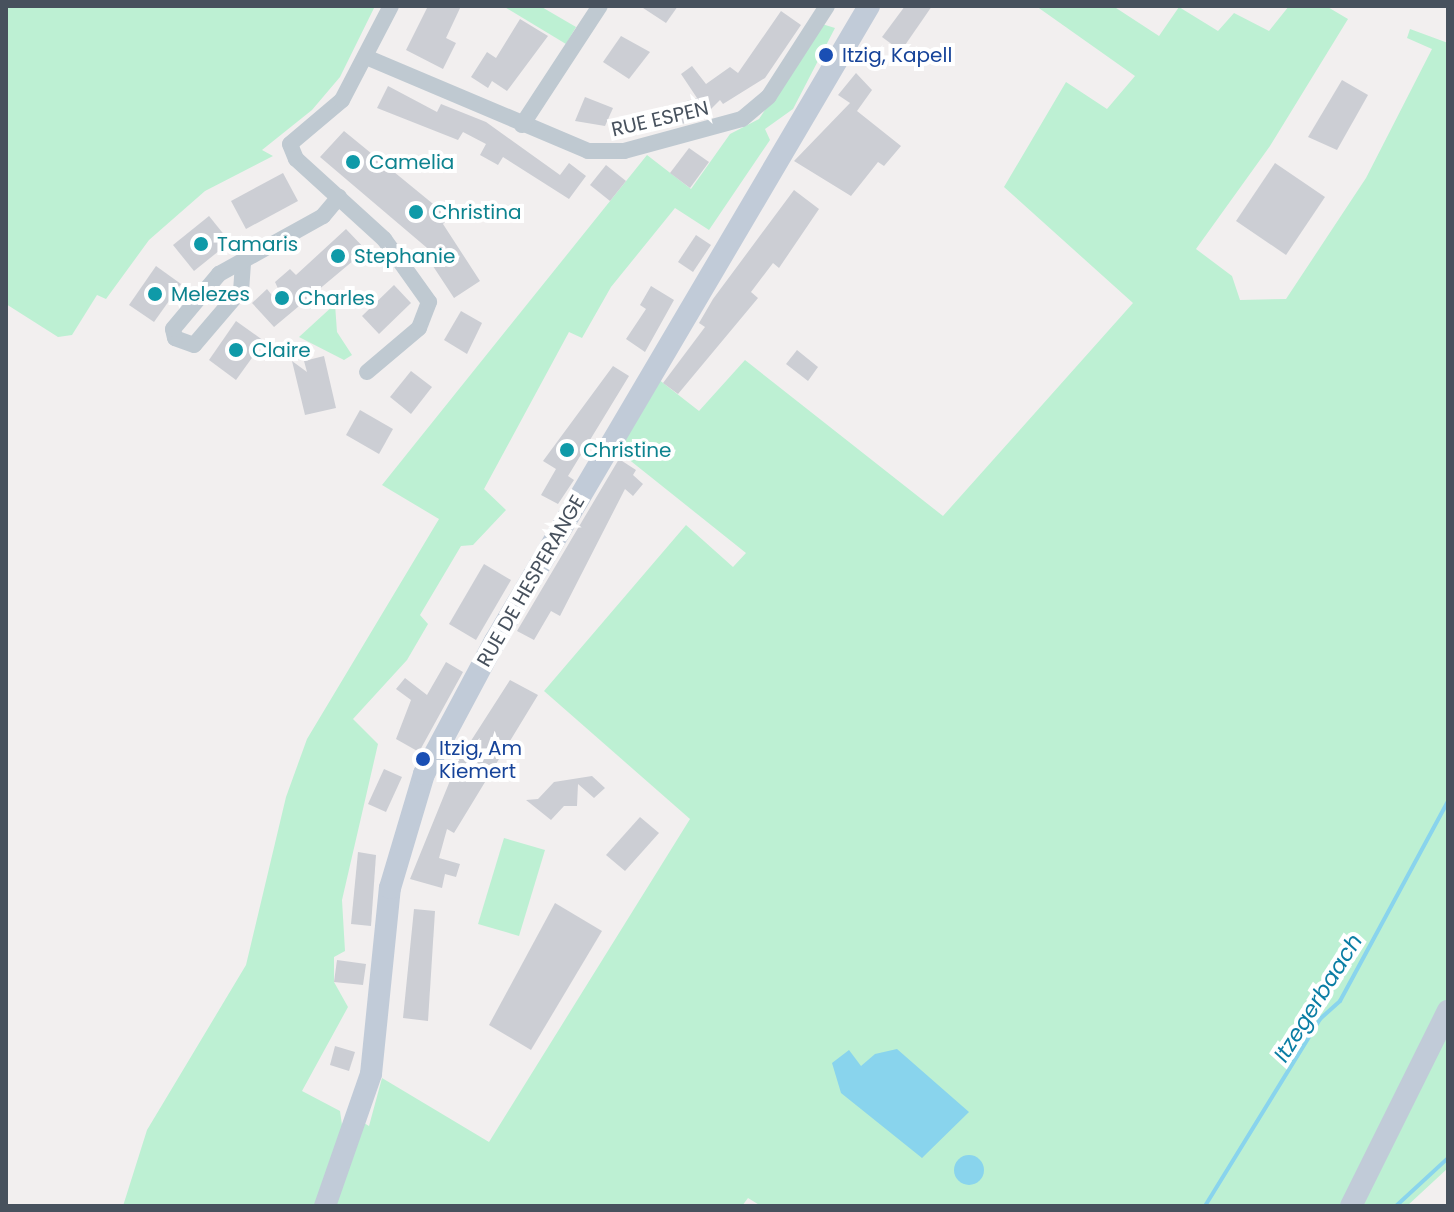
<!DOCTYPE html>
<html>
<head>
<meta charset="utf-8">
<style>
	body { margin:0 }
	#map { position:relative; width:1454px; height:1212px; overflow:hidden; background:#f2efef; font-family:Poppins,sans-serif }
	div>[style] { position:absolute }
	.green>* { inset:0; background:#bdf0d3 }
	.water>* { inset:0; background:#89d4ed }
	.round { border-radius:50% }
	.stream>* { height:4px; margin:-2px; padding:0 2px; transform-origin:2px; border-radius:2px; background:#89d4ed }
	.building>* { inset:0; background:#ccced4 }
	.street>* { height:16px; margin:-8px; padding:0 8px; transform-origin:8px; border-radius:8px; background:#bfc9d1 }
	.secondary>* { height:22px; margin:-11px; padding:0 11px; transform-origin:11px; border-radius:11px; background:#c1cbd8 }
	.dots>* { width:22px; height:22px; translate:-50% -50%; box-sizing:border-box; border:4px solid #fff; border-radius:50% }
	span { translate:-50% -50%; white-space:nowrap; text-align:center; line-height:1.15; -webkit-text-stroke:8px #fff; paint-order:stroke }
	.transit-label { font-size:20px; color:#164399 }
	.left { translate:0 -50%; text-align:left }
	.street-label { font-size:20px; color:#47515d }
	.culture-label { font-size:20px; color:#0d838f }
	.water-label { font-size:22px; color:#0a7da4; font-style:italic }
	.frame { position:absolute; inset:0; border:8px solid #47515d; pointer-events:none }
</style>
</head>
<body>
<div id="map">
	<div class="green">
		<i style="clip-path:polygon(6px 6px,375px 6px,340px 77px,312px 110px,262px 150px,273px 156px,205px 191px,149px 240px,106px 299px,97px 295px,72px 335px,58px 337px,6px 304px)"></i>
		<i style="clip-path:polygon(503px 6px,540px 6px,576px 27px,566px 44px)"></i>
		<i style="clip-path:polygon(1036px 6px,1113px 6px,1159px 36px,1179px 7px,1218px 31px,1234px 13px,1269px 31px,1289px 6px,1326px 6px,1348px 19px,1270px 146px,1196px 249px,1232px 276px,1240px 300px,1286px 299px,1366px 178px,1432px 49px,1407px 38px,1410px 29px,1448px 43px,1448px 1168px,1407px 1206px,761px 1206px,748px 1198px,742px 1206px,123px 1206px,147px 1130px,246px 965px,286px 797px,307px 739px,439px 519px,382px 485px,647px 155px,691px 189px,730px 134px,759px 119px,822px 24px,835px 28px,793px 109px,765px 129px,770px 140px,709px 230px,675px 208px,611px 287px,582px 338px,569px 332px,484px 489px,506px 510px,473px 545px,461px 546px,420px 615px,428px 624px,407px 660px,353px 719px,378px 744px,342px 900px,345px 951px,334px 957px,334px 982px,348px 1007px,302px 1091px,340px 1111px,342px 1125px,359px 1120px,369px 1126px,382px 1078px,489px 1142px,690px 819px,544px 691px,686px 525px,733px 567px,746px 553px,617px 450px,658px 379px,699px 411px,745px 360px,943px 516px,1133px 303px,1004px 187px,1066px 82px,1107px 109px,1135px 76px)"></i>
		<i style="clip-path:polygon(335px 304px,337px 332px,352px 355px,344px 360px,299px 337px)"></i>
		<i style="clip-path:polygon(504px 838px,545px 850px,519px 936px,478px 924px)"></i>
	</div>
	<div class="water">
		<i style="clip-path:polygon(897px 1049px,969px 1112px,922px 1158px,841px 1093px,832px 1063px,849px 1050px,861px 1066px,875px 1054px)"></i>
		<i class="round" style="left:954px;top:1155px;width:30px;height:30px"></i>
	</div>
	<div class="stream">
		<i style="left:1205px;top:1206px;width:220px;rotate:-58.4deg"></i>
		<i style="left:1320px;top:1019px;width:27px;rotate:-42deg"></i>
		<i style="left:1340px;top:1001px;width:227px;rotate:-61.6deg"></i>
		<i style="left:1396px;top:1206px;width:71px;rotate:-42.7deg"></i>
	</div>
	<div class="building">
		<i style="clip-path:polygon(428px 6px,461px 6px,446px 38px,456px 43px,443px 69px,406px 50px)"></i>
		<i style="clip-path:polygon(640px 6px,678px 6px,666px 23px)"></i>
		<i style="clip-path:polygon(905px 6px,932px 6px,901px 51px,882px 37px)"></i>
		<i style="clip-path:polygon(781px 11px,801px 25px,765px 78px,723px 104px,720px 100px,701px 119px,674px 126px,669px 106px,697px 98px,681px 74px,692px 66px,706px 84px,730px 67px,738px 73px)"></i>
		<i style="clip-path:polygon(520px 19px,548px 36px,507px 91px,492px 81px,488px 88px,471px 77px,487px 52px,496px 58px)"></i>
		<i style="clip-path:polygon(621px 36px,650px 52px,629px 79px,603px 62px)"></i>
		<i style="clip-path:polygon(856px 73px,872px 90px,857px 111px,901px 146px,884px 166px,878px 162px,851px 196px,794px 161px,850px 103px,838px 95px)"></i>
		<i style="clip-path:polygon(1342px 80px,1368px 95px,1337px 150px,1308px 137px)"></i>
		<i style="clip-path:polygon(388px 86px,437px 112px,441px 104px,486px 122px,560px 175px,569px 163px,586px 176px,569px 199px,503px 157px,498px 165px,480px 155px,486px 144px,463px 132px,458px 140px,377px 108px)"></i>
		<i style="clip-path:polygon(585px 97px,613px 108px,605px 126px,575px 121px)"></i>
		<i style="clip-path:polygon(344px 131px,449px 217px,443px 224px,480px 281px,454px 298px,427px 257px,433px 253px,320px 157px)"></i>
		<i style="clip-path:polygon(689px 148px,709px 162px,690px 188px,670px 173px)"></i>
		<i style="clip-path:polygon(1275px 163px,1325px 197px,1286px 255px,1236px 221px)"></i>
		<i style="clip-path:polygon(606px 165px,626px 181px,610px 201px,590px 185px)"></i>
		<i style="clip-path:polygon(283px 173px,298px 201px,246px 229px,231px 201px)"></i>
		<i style="clip-path:polygon(794px 190px,819px 209px,779px 268px,773px 263px,751px 292px,758px 298px,678px 394px,663px 383px,705px 327px,699px 323px,713px 299px)"></i>
		<i style="clip-path:polygon(209px 216px,230px 242px,194px 271px,173px 245px)"></i>
		<i style="clip-path:polygon(346px 229px,366px 250px,274px 327px,252px 303px,267px 289px,275px 299px,281px 295px,275px 282px,290px 269px,296px 275px)"></i>
		<i style="clip-path:polygon(696px 235px,711px 245px,693px 272px,678px 262px)"></i>
		<i style="clip-path:polygon(156px 266px,181px 284px,154px 322px,129px 305px)"></i>
		<i style="clip-path:polygon(394px 285px,411px 303px,379px 334px,362px 316px)"></i>
		<i style="clip-path:polygon(651px 286px,674px 300px,645px 352px,626px 339px,646px 309px,640px 305px)"></i>
		<i style="clip-path:polygon(461px 311px,482px 323px,467px 354px,444px 340px)"></i>
		<i style="clip-path:polygon(236px 321px,264px 341px,236px 380px,209px 360px)"></i>
		<i style="clip-path:polygon(797px 350px,818px 367px,808px 381px,786px 364px)"></i>
		<i style="clip-path:polygon(324px 356px,336px 408px,305px 415px,292px 361px,307px 372px,304px 361px)"></i>
		<i style="clip-path:polygon(613px 366px,629px 376px,568px 476px,574px 480px,558px 504px,541px 495px,556px 469px,543px 461px)"></i>
		<i style="clip-path:polygon(411px 371px,432px 387px,411px 414px,390px 397px)"></i>
		<i style="clip-path:polygon(360px 410px,393px 429px,379px 454px,346px 435px)"></i>
		<i style="clip-path:polygon(619px 459px,636px 470px,633px 475px,643px 484px,633px 496px,625px 489px,560px 616px,551px 611px,534px 640px,517px 631px)"></i>
		<i style="clip-path:polygon(484px 564px,511px 580px,476px 640px,449px 624px)"></i>
		<i style="clip-path:polygon(446px 662px,463px 672px,419px 752px,396px 739px,411px 700px,396px 689px,405px 678px,427px 695px)"></i>
		<i style="clip-path:polygon(510px 680px,538px 695px,454px 833px,447px 829px,439px 858px,460px 864px,456px 877px,445px 874px,442px 888px,410px 879px,458px 761px)"></i>
		<i style="clip-path:polygon(384px 769px,402px 777px,386px 812px,368px 804px)"></i>
		<i style="clip-path:polygon(592px 776px,605px 788px,594px 798px,578px 784px,577px 806px,564px 806px,551px 820px,526px 800px,538px 799px,554px 782px)"></i>
		<i style="clip-path:polygon(640px 817px,659px 833px,625px 871px,606px 855px)"></i>
		<i style="clip-path:polygon(358px 852px,376px 855px,371px 926px,351px 924px)"></i>
		<i style="clip-path:polygon(555px 903px,602px 931px,531px 1050px,489px 1025px)"></i>
		<i style="clip-path:polygon(414px 909px,435px 911px,428px 1021px,403px 1018px)"></i>
		<i style="clip-path:polygon(337px 960px,366px 964px,363px 985px,334px 982px)"></i>
		<i style="clip-path:polygon(335px 1046px,355px 1052px,349px 1071px,330px 1065px)"></i>
	</div>
	<div class="street">
		<i style="left:366px;top:57px;width:241px;rotate:22.9deg"></i>
		<i style="left:588px;top:151px;width:36px"></i>
		<i style="left:624px;top:151px;width:122px;rotate:-15.2deg"></i>
		<i style="left:742px;top:119px;width:35px;rotate:-40deg"></i>
		<i style="left:769px;top:96px;width:107px;rotate:-57.2deg"></i>
		<i style="left:522px;top:125px;width:142px;rotate:-56.8deg"></i>
		<i style="left:243px;top:263px;width:27px;rotate:94deg"></i>
		<i style="left:241px;top:290px;width:72px;rotate:130.5deg"></i>
		<i style="left:194px;top:345px;width:20px;rotate:-160deg"></i>
		<i style="left:175px;top:338px;width:9px;rotate:-103deg"></i>
		<i style="left:173px;top:329px;width:72px;rotate:-50.1deg"></i>
		<i style="left:219px;top:274px;width:119px;rotate:-29.1deg"></i>
		<i style="left:323px;top:216px;width:25px;rotate:-50deg"></i>
		<i style="left:367px;top:372px;width:68px;rotate:-40.2deg"></i>
		<i style="left:419px;top:328px;width:28px;rotate:-69deg"></i>
		<i style="left:429px;top:302px;width:77px;rotate:-125.5deg"></i>
		<i style="left:384px;top:239px;width:119px;rotate:-137.7deg"></i>
		<i style="left:296px;top:159px;width:16px;rotate:-112deg"></i>
		<i style="left:290px;top:144px;width:68px;rotate:-40.2deg"></i>
		<i style="left:342px;top:100px;width:106px;rotate:-62.5deg"></i>
	</div>
	<div class="secondary">
		<i style="left:325px;top:1206px;width:140px;rotate:-70.8deg"></i>
		<i style="left:371px;top:1074px;width:187px;rotate:-84.2deg"></i>
		<i style="left:390px;top:888px;width:119px;rotate:-73.4deg"></i>
		<i style="left:424px;top:774px;width:151px;rotate:-61.9deg"></i>
		<i style="left:495px;top:641px;width:737px;rotate:-59.5deg"></i>
		<i style="left:1351px;top:1206px;width:218px;rotate:-63.6deg"></i>
	</div>
	<div class="dots">
		<i style="left:826px;top:55px;background:#1a4fb4"></i>
		<i style="left:353px;top:162px;background:#0f9aa8"></i>
		<i style="left:416px;top:212px;background:#0f9aa8"></i>
		<i style="left:201px;top:244px;background:#0f9aa8"></i>
		<i style="left:338px;top:256px;background:#0f9aa8"></i>
		<i style="left:155px;top:294px;background:#0f9aa8"></i>
		<i style="left:282px;top:298px;background:#0f9aa8"></i>
		<i style="left:236px;top:350px;background:#0f9aa8"></i>
		<i style="left:567px;top:450px;background:#0f9aa8"></i>
		<i style="left:423px;top:759px;background:#1a4fb4"></i>
	</div>
	<div class="transit-label">
		<span class="left" style="left:842px;top:55px">Itzig, Kapell</span>
		<span class="left" style="left:439px;top:760px">Itzig, Am<br>Kiemert</span>
	</div>
	<div class="street-label">
		<span style="left:660px;top:119px;rotate:-13deg">RUE ESPEN</span>
		<span style="left:531px;top:581px;rotate:-60deg">RUE DE HESPERANGE</span>
	</div>
	<div class="culture-label">
		<span class="left" style="left:369px;top:162px">Camelia</span>
		<span class="left" style="left:432px;top:212px">Christina</span>
		<span class="left" style="left:217px;top:244px">Tamaris</span>
		<span class="left" style="left:354px;top:256px">Stephanie</span>
		<span class="left" style="left:171px;top:294px">Melezes</span>
		<span class="left" style="left:298px;top:298px">Charles</span>
		<span class="left" style="left:252px;top:350px">Claire</span>
		<span class="left" style="left:583px;top:450px">Christine</span>
	</div>
	<div class="water-label">
		<span style="left:1318px;top:998px;rotate:-58deg">Itzegerbaach</span>
	</div>
	<div class="frame"></div>
</div>
</body>
</html>
